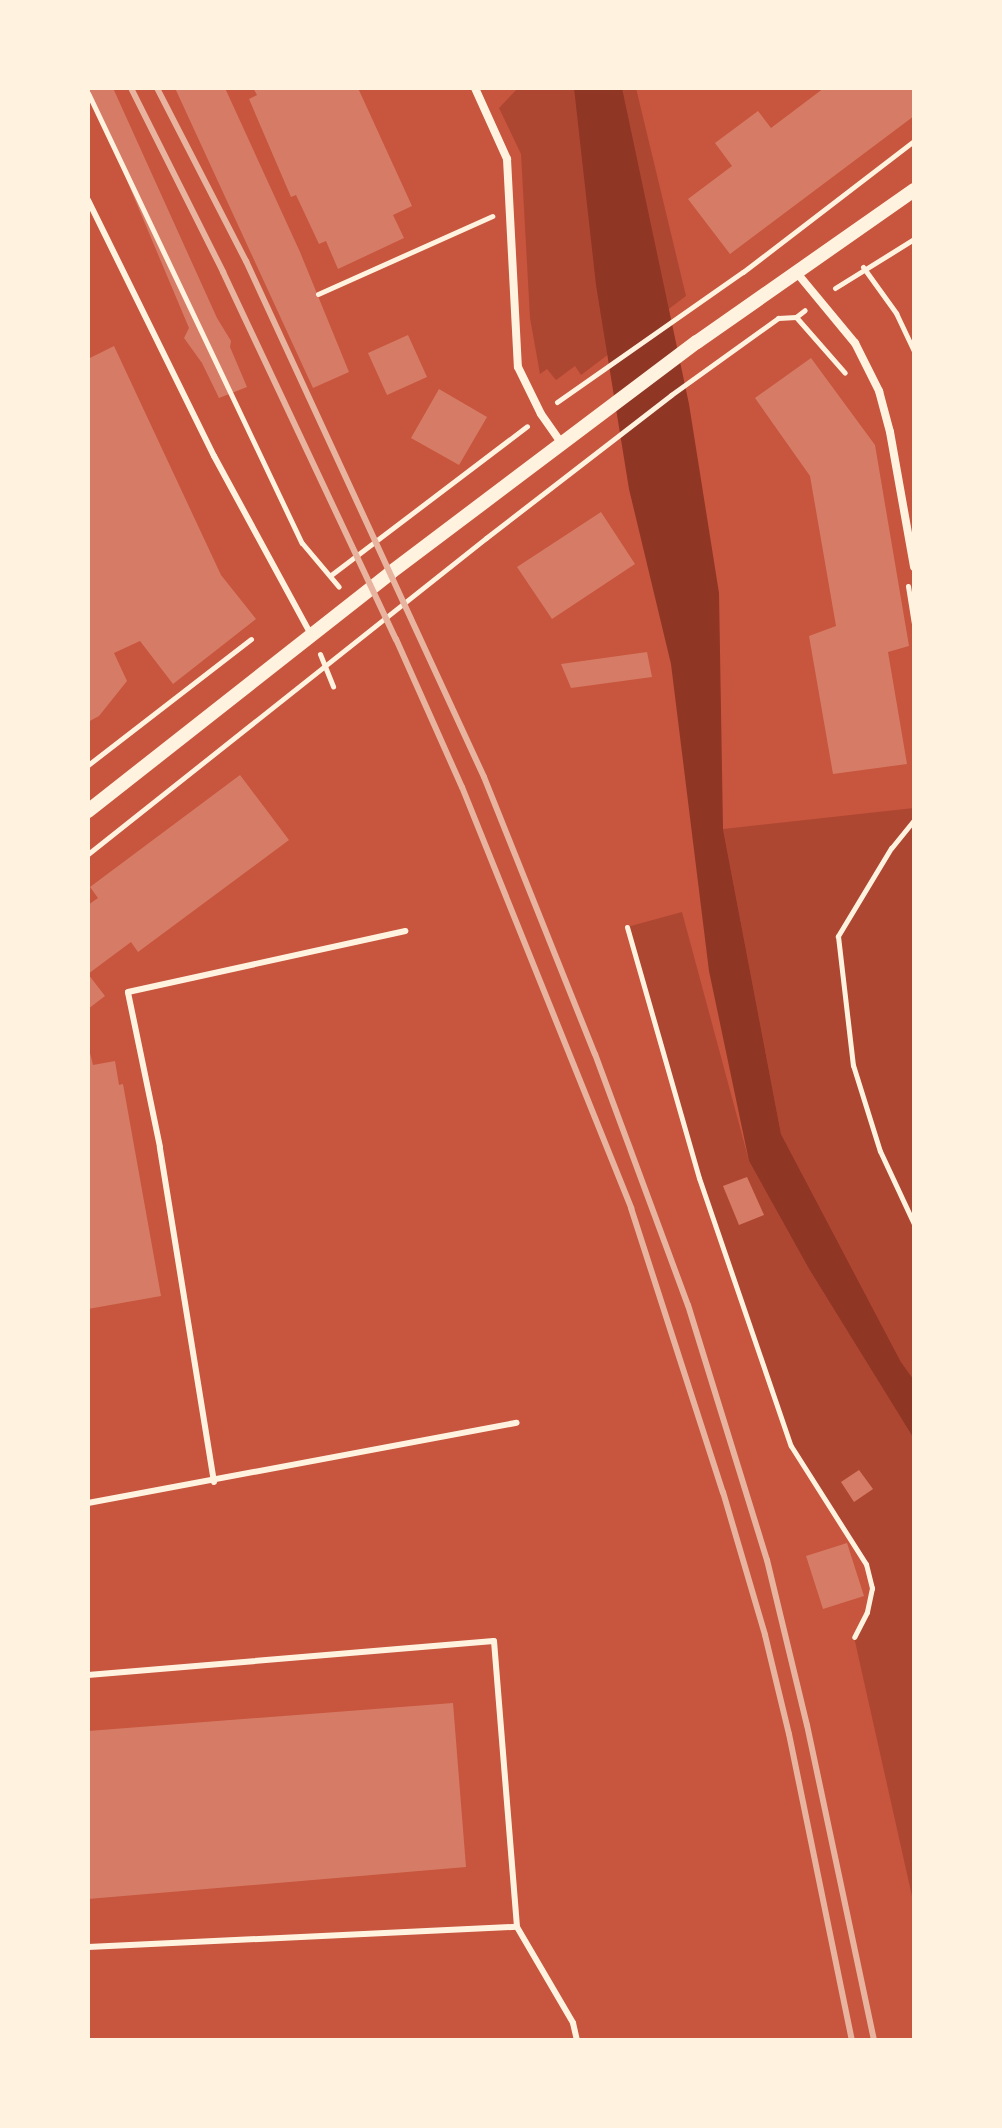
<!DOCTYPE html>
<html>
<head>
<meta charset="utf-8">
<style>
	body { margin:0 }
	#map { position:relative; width:1002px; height:2128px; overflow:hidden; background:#c8553d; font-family:"IBM Plex Sans",sans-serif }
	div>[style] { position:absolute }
	.green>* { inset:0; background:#ae4732 }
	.water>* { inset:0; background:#8f3625 }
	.building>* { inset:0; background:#d67c66 }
	.path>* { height:5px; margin:-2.5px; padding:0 2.5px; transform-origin:2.5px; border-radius:2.5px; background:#fff3e0 }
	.service>* { height:6px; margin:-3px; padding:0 3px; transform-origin:3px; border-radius:3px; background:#fff3e0 }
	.minor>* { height:8px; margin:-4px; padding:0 4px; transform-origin:4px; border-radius:4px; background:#fff3e0 }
	.tertiary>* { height:14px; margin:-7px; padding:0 7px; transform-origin:7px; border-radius:7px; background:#fff3e0 }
	.rail>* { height:6px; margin:-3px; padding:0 3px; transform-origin:3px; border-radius:3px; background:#e9b49f }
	span { translate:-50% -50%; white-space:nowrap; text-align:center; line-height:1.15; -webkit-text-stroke:7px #fff3e0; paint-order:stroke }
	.frame { position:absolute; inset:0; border:90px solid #fff3e0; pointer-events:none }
</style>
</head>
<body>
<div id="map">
	<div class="green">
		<i style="clip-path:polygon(518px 88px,636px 88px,686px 296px,581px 375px,575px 366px,556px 380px,547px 369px,540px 374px,530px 318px,521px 154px,499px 108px)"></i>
		<i style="clip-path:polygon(914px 808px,914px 1380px,901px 1362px,781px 1134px,723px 829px)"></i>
		<i style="clip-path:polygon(682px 912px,749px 1161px,809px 1269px,914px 1439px,914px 1905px,854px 1637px,867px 1612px,872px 1588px,866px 1564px,791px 1446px,699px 1178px,627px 927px)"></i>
	</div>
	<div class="water">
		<i style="clip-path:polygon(574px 88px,622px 88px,689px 404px,719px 593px,723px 829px,781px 1134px,901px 1362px,914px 1380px,914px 1439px,809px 1269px,749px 1161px,709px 971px,671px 664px,629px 489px,596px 285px)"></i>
	</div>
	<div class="building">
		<i style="clip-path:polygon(88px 88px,113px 88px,217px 318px,231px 341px,230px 347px,247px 387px,219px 398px,202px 363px,184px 338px,189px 328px)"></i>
		<i style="clip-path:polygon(175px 88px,225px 88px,300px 252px,349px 372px,313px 388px)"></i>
		<i style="clip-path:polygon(253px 88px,358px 88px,412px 206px,393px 215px,404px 238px,338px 269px,326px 241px,319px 244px,296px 195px,291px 197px,249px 99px,257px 95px)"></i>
		<i style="clip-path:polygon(824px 88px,914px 88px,914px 116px,730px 254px,688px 199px,732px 166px,715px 143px,758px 111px,771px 128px)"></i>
		<i style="clip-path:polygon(408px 335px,427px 377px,387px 395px,368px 353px)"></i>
		<i style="clip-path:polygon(114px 346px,221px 575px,256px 619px,173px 684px,140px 641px,114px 653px,127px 681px,99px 716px,88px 722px,88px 359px)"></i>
		<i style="clip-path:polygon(811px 358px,875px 445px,909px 646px,888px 652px,907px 764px,833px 774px,809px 636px,836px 626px,810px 476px,755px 398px)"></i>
		<i style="clip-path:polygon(439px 389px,487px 417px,459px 465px,411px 438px)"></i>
		<i style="clip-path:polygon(601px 512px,635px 564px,552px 619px,517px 567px)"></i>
		<i style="clip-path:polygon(647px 652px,652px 677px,571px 688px,561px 664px)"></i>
		<i style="clip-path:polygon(240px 775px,289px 840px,138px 952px,131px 942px,88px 974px,105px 996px,88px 1009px,88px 905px,98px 898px,90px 887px)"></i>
		<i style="clip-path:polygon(88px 1045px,93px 1065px,115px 1061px,119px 1085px,123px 1084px,161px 1296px,88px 1309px)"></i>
		<i style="clip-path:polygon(747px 1177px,764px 1215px,739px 1225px,723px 1186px)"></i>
		<i style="clip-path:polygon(859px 1470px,873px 1489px,854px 1502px,841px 1482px)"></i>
		<i style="clip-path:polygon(847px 1543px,864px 1596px,823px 1609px,806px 1556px)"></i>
		<i style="clip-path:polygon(453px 1703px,466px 1867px,88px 1899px,88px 1731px)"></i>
	</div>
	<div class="path">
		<i style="left:88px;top:93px;width:498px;rotate:64.6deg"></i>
		<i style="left:302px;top:543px;width:57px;rotate:49.9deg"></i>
		<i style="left:863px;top:267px;width:57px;rotate:54.3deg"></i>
		<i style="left:896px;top:313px;width:42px;rotate:64.7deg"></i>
		<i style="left:835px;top:288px;width:93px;rotate:-31.8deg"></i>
		<i style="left:318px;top:294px;width:191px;rotate:-24.1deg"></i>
		<i style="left:796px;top:317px;width:74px;rotate:48.8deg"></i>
		<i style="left:557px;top:402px;width:227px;rotate:-35deg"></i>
		<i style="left:743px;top:272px;width:215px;rotate:-37.5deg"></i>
		<i style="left:331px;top:575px;width:246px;rotate:-37.2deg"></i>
		<i style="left:908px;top:586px;width:37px;rotate:81deg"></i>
		<i style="left:320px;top:654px;width:35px;rotate:68deg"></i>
		<i style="left:88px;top:765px;width:206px;rotate:-37.7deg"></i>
		<i style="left:914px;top:820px;width:36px;rotate:129deg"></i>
		<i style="left:891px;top:848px;width:103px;rotate:121.1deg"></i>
		<i style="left:838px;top:936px;width:130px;rotate:83.4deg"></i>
		<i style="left:853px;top:1065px;width:90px;rotate:72.6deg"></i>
		<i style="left:880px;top:1151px;width:81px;rotate:65deg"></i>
		<i style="left:88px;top:854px;width:508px;rotate:-38.45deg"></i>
		<i style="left:486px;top:538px;width:234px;rotate:-37.7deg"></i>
		<i style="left:671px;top:395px;width:132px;rotate:-35.7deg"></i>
		<i style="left:778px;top:318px;width:18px;rotate:-3deg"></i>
		<i style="left:796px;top:317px;width:11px;rotate:-38deg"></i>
		<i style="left:627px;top:927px;width:261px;rotate:74deg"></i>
		<i style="left:699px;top:1178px;width:283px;rotate:71.1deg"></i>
		<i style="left:791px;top:1446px;width:140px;rotate:57.6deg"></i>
		<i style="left:866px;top:1564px;width:25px;rotate:76deg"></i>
		<i style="left:872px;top:1588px;width:25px;rotate:102deg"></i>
		<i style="left:867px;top:1612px;width:28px;rotate:117deg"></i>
	</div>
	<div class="service">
		<i style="left:88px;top:200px;width:285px;rotate:63.8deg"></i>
		<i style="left:214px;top:456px;width:201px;rotate:61.5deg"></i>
		<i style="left:214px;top:1482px;width:339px;rotate:-99.2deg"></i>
		<i style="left:160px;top:1147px;width:158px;rotate:-101.7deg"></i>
		<i style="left:128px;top:992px;width:284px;rotate:-12.4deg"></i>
		<i style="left:88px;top:1503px;width:436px;rotate:-10.6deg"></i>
		<i style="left:88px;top:1675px;width:407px;rotate:-4.8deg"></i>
		<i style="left:494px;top:1641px;width:287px;rotate:85.4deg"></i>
		<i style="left:517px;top:1927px;width:111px;rotate:59.7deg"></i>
		<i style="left:573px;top:2023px;width:17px;rotate:77deg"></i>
		<i style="left:88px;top:1947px;width:429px;rotate:-2.7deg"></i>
	</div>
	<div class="minor">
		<i style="left:475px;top:88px;width:78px;rotate:65.7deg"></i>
		<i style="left:507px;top:159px;width:208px;rotate:87deg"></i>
		<i style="left:518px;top:367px;width:52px;rotate:63.9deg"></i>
		<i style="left:541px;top:414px;width:37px;rotate:55deg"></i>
		<i style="left:797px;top:273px;width:91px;rotate:50.4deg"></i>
		<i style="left:855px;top:343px;width:54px;rotate:63.4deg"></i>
		<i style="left:879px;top:391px;width:42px;rotate:75deg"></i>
		<i style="left:890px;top:432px;width:137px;rotate:79.9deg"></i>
	</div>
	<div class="tertiary">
		<i style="left:88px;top:811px;width:385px;rotate:-38.2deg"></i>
		<i style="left:390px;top:573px;width:384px;rotate:-37deg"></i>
		<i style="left:697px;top:342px;width:265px;rotate:-35deg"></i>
	</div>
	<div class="rail">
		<i style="left:131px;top:88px;width:206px;rotate:63.4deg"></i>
		<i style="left:223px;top:272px;width:406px;rotate:64.8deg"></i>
		<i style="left:396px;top:639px;width:162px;rotate:66deg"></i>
		<i style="left:462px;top:787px;width:454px;rotate:68.1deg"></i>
		<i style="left:631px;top:1208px;width:299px;rotate:72.1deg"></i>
		<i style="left:723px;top:1492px;width:149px;rotate:73.6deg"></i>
		<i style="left:765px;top:1635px;width:102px;rotate:76.4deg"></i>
		<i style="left:789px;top:1734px;width:312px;rotate:78.4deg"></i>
		<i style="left:157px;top:88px;width:195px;rotate:62.8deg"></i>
		<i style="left:246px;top:261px;width:568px;rotate:65.24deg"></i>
		<i style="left:484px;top:777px;width:298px;rotate:68.2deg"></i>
		<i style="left:595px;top:1054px;width:268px;rotate:69.7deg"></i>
		<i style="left:688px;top:1305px;width:267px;rotate:72.8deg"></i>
		<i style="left:767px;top:1560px;width:170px;rotate:76.4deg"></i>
		<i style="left:807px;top:1725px;width:322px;rotate:78deg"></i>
	</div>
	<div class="frame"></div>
</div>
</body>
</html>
